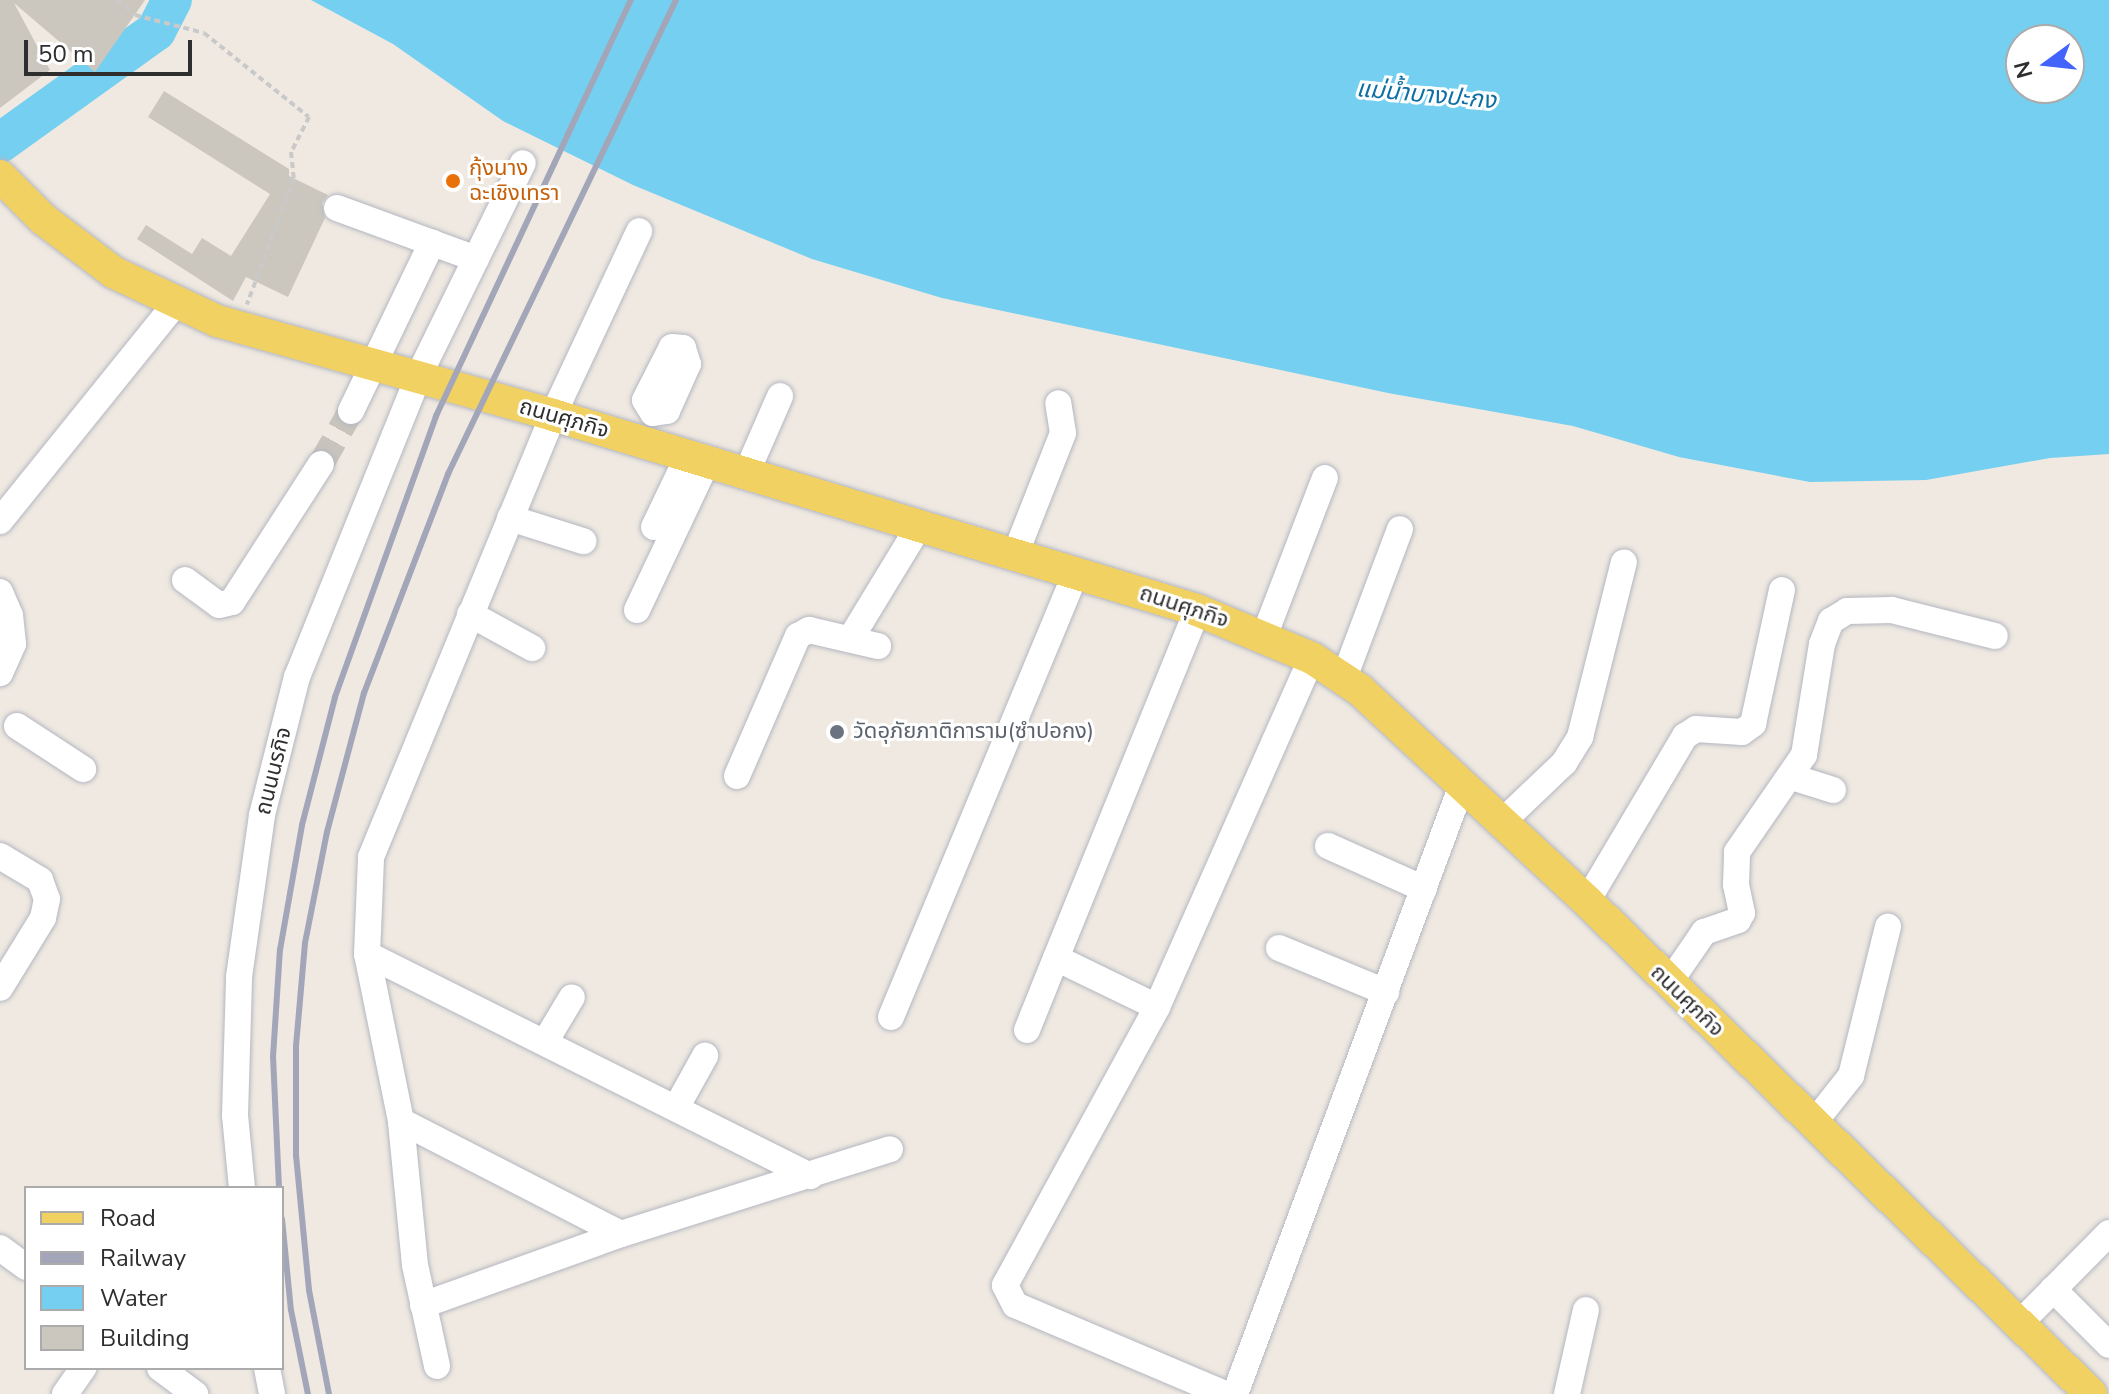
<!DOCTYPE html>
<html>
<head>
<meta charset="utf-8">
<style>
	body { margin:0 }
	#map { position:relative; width:2109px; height:1394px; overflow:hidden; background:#efe9e1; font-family:"Nunito Sans","Noto Sans Thai",sans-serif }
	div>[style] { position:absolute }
	.water>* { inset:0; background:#75cff0 }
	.river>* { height:40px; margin:-20px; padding:0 20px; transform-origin:20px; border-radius:20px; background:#75cff0 }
	.building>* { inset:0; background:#cbc7bf }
	.minor-tunnel>* { height:26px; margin-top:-13px; transform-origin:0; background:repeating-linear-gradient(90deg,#c8c4bd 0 26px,transparent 0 39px) }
	.path>* { height:4px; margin-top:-2px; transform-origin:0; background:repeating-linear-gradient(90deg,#c9c9c9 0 6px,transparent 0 10px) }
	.roads { filter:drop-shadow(0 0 2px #b4b7c1) drop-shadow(0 0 2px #b4b7c1) }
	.minor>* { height:26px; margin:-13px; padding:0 13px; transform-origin:13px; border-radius:13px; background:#fff }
	.major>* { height:32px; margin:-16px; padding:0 16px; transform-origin:16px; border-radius:16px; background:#f2d163 }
	.rail>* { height:6px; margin:-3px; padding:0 3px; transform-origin:3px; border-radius:3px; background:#a3a6b8 }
	.dots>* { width:22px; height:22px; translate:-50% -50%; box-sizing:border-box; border:4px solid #fff; border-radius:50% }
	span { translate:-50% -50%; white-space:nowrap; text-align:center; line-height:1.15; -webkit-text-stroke:6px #fff; paint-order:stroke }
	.food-label { font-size:22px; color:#c56008 }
	.left { translate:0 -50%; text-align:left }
	.street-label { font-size:22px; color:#2e2e2e }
	.worship-label { font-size:22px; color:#5b616d }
	.water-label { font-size:24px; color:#0d6fa3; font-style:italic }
	.legend { position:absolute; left:24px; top:1186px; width:260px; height:184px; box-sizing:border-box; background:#fff; border:2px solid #ababab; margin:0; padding:10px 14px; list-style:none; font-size:24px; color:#2e2e2e }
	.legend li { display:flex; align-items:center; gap:16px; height:40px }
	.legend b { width:40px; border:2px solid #ababab }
	.north { position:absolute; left:2005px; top:24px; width:80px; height:80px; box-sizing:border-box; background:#fff; border:2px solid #ababab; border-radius:50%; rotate:255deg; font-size:22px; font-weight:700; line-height:32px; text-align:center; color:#2e2e2e }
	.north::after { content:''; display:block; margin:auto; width:28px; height:36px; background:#4264fb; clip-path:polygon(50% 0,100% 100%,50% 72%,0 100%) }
	.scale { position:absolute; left:24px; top:40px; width:168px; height:36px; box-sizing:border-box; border:4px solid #2e2e2e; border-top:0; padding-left:10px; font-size:24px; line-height:28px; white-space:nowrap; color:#2e2e2e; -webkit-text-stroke:6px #fff; paint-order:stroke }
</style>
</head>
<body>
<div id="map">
	<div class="water">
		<i style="clip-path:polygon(evenodd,311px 0,2109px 0,2109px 454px,2050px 458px,1926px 480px,1810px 482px,1679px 457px,1573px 426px,1388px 393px,942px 298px,812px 259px,633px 185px,503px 121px,393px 44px,311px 0,2021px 40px,2069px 40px,2069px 88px,2021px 88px,2021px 40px)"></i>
	</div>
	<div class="river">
		<i style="left:0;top:143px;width:192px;rotate:-35.7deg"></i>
		<i style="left:156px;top:31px;width:35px;rotate:-63deg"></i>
	</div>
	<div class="building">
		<i style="clip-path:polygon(0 0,145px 0,95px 72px,14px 3px,50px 70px,0 108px)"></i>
		<i style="clip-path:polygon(164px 91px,289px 169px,289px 176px,328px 195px,322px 203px,325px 218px,288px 297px,246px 277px,233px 301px,137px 239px,146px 225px,192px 254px,202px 238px,231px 256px,270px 194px,148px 117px)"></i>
	</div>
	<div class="minor-tunnel">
		<i style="left:321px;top:464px;width:61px;rotate:-60.5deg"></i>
	</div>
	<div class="path">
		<i style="left:117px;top:0;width:23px;rotate:40deg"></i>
		<i style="left:135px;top:15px;width:71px;rotate:14.6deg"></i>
		<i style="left:204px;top:33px;width:134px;rotate:38.7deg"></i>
		<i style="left:309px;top:117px;width:39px;rotate:117deg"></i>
		<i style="left:291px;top:152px;width:27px;rotate:84deg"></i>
		<i style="left:294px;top:179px;width:134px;rotate:110.6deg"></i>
	</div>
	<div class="roads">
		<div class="minor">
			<i style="left:337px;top:208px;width:148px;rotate:20.1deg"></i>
			<i style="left:672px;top:347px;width:11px;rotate:5deg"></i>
			<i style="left:683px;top:348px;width:17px;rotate:73deg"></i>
			<i style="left:688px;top:364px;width:51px;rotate:114.1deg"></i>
			<i style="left:667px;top:411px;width:14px;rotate:172deg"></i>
			<i style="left:653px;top:413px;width:15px;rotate:-122deg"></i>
			<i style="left:645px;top:400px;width:59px;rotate:-63deg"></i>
			<i style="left:351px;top:411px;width:187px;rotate:-64.3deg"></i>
			<i style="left:746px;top:474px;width:85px;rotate:-66.4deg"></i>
			<i style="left:510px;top:518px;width:77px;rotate:17.5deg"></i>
			<i style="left:0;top:521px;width:277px;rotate:-51.1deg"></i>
			<i style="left:654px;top:527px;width:79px;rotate:-64.4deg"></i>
			<i style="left:1015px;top:555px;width:131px;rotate:-68.5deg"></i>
			<i style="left:1063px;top:433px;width:30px;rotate:-99deg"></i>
			<i style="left:185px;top:580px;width:42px;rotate:36.3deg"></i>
			<i style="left:219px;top:605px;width:13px;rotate:-13deg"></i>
			<i style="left:232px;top:602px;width:164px;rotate:-57.2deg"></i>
			<i style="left:0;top:592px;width:25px;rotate:67deg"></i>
			<i style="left:10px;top:615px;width:29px;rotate:84deg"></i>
			<i style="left:13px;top:644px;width:32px;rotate:114deg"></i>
			<i style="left:637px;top:610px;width:164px;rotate:-64.7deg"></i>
			<i style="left:470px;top:614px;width:71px;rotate:28.7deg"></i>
			<i style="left:1265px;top:634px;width:167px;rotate:-69deg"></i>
			<i style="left:851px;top:638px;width:131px;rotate:-58.7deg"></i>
			<i style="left:1344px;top:678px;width:159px;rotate:-69.4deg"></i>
			<i style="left:17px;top:726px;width:79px;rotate:33.1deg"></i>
			<i style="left:737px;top:776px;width:153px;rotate:-66.5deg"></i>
			<i style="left:798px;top:636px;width:13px;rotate:-29deg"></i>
			<i style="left:809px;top:630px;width:71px;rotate:13.1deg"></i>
			<i style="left:1792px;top:777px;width:43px;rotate:17.6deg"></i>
			<i style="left:1502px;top:822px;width:86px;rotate:-43.6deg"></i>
			<i style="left:1564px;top:763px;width:31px;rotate:-58deg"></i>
			<i style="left:1580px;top:737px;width:180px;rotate:-75.9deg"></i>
			<i style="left:1328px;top:846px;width:105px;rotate:24.1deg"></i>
			<i style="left:0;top:856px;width:47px;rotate:31deg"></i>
			<i style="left:40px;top:880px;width:20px;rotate:70deg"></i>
			<i style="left:47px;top:899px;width:19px;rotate:102deg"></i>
			<i style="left:43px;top:918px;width:82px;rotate:121.6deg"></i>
			<i style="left:1587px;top:901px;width:192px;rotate:-59.3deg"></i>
			<i style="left:1685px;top:736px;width:13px;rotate:-32deg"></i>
			<i style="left:1696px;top:729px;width:46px;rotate:3.7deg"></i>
			<i style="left:1742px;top:732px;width:14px;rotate:-36deg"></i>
			<i style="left:1753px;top:724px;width:137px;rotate:-77.8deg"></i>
			<i style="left:1279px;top:948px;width:116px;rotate:22.4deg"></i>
			<i style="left:367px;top:954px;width:496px;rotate:26.6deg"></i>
			<i style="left:1056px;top:958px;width:375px;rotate:-67.9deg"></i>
			<i style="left:1669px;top:983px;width:62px;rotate:-55.5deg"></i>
			<i style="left:1704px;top:932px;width:36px;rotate:-19deg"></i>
			<i style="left:1738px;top:920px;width:8px;rotate:-60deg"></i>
			<i style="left:1742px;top:913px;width:29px;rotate:-102deg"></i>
			<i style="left:1736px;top:885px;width:33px;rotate:-88deg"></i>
			<i style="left:1737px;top:852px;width:118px;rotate:-55.4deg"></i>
			<i style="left:1804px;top:755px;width:112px;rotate:-80.8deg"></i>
			<i style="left:1822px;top:644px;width:25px;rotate:-69deg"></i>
			<i style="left:1831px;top:621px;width:19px;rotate:-32deg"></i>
			<i style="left:1847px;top:611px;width:45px;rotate:-1.3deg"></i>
			<i style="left:1892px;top:610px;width:106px;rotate:14.2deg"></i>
			<i style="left:891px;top:1017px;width:480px;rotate:-67.4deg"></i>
			<i style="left:1027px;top:1030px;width:78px;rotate:-68.1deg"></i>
			<i style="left:1056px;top:958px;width:112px;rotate:25.9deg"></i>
			<i style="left:545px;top:1042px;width:52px;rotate:-59deg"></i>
			<i style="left:676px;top:1108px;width:60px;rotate:-60.9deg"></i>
			<i style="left:401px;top:1121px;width:247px;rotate:27.2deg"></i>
			<i style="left:1812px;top:1125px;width:63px;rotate:-51.5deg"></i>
			<i style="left:1851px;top:1076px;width:154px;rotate:-76.1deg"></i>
			<i style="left:242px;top:1188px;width:73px;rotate:-95.5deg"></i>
			<i style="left:235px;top:1115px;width:138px;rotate:-88.3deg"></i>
			<i style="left:239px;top:977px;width:164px;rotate:-81.9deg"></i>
			<i style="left:262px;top:815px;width:142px;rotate:-75.8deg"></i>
			<i style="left:297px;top:677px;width:323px;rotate:-68deg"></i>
			<i style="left:418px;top:377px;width:238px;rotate:-63.9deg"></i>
			<i style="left:0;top:1248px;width:32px;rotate:36deg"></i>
			<i style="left:2053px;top:1289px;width:79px;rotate:45deg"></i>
			<i style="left:423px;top:1305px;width:210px;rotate:-19.7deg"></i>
			<i style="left:621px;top:1234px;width:282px;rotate:-17.5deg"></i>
			<i style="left:2019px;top:1324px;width:128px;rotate:-45.3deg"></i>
			<i style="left:437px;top:1366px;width:103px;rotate:-102.3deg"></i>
			<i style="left:415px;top:1265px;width:145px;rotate:-95.6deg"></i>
			<i style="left:401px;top:1121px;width:170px;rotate:-101.5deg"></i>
			<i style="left:367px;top:954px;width:97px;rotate:-87.6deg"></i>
			<i style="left:371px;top:857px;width:478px;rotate:-67.6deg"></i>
			<i style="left:553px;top:415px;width:203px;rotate:-64.9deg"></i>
			<i style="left:160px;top:1368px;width:44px;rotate:36.6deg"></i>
			<i style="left:267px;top:1368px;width:26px;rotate:79deg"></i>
			<i style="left:65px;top:1394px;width:32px;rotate:-55deg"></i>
			<i style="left:1225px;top:1394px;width:228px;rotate:-157deg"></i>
			<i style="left:1015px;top:1305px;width:22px;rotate:-117deg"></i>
			<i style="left:1005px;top:1285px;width:317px;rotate:-61.3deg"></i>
			<i style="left:1157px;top:1007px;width:382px;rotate:-66.1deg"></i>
			<i style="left:1235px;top:1394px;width:650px;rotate:-69.56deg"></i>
			<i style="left:1567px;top:1394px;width:86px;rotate:-77.3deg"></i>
		</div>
		<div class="major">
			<i style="left:0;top:176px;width:61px;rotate:45deg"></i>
			<i style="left:43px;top:219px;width:88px;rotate:37.1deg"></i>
			<i style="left:113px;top:272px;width:115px;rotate:25.2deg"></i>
			<i style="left:217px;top:321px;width:349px;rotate:15.6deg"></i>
			<i style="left:553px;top:415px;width:673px;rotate:16.85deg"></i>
			<i style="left:1197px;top:610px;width:125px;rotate:22.7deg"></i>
			<i style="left:1312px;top:658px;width:58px;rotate:33.7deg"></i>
			<i style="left:1360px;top:690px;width:310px;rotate:42.9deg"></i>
			<i style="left:1587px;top:901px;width:705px;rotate:44.37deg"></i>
		</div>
	</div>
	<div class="rail">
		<i style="left:279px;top:1188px;width:131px;rotate:-92.6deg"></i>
		<i style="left:273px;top:1057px;width:107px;rotate:-86.3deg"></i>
		<i style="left:280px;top:950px;width:127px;rotate:-80deg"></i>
		<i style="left:302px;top:825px;width:132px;rotate:-75.5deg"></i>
		<i style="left:335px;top:697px;width:299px;rotate:-70.2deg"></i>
		<i style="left:436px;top:416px;width:459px;rotate:-64.9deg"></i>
		<i style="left:282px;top:1219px;width:91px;rotate:84.4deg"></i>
		<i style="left:291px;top:1310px;width:86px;rotate:78.6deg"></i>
		<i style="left:329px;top:1394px;width:106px;rotate:-100.9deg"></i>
		<i style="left:309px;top:1290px;width:135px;rotate:-95.5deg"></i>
		<i style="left:296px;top:1156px;width:110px;rotate:-90deg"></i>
		<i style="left:296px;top:1046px;width:103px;rotate:-85deg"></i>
		<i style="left:305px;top:943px;width:113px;rotate:-78.8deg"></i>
		<i style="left:327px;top:832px;width:144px;rotate:-75.1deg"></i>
		<i style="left:364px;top:693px;width:235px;rotate:-69deg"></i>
		<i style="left:448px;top:474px;width:526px;rotate:-64.31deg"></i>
	</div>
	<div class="dots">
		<i style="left:453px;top:181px;background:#e8710a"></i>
		<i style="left:837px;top:732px;background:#6b7280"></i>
	</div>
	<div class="food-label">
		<span class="left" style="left:469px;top:181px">กุ้งนาง<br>ฉะเชิงเทรา</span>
	</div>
	<div class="street-label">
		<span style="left:564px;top:419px;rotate:16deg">ถนนศุภกิจ</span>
		<span style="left:1184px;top:607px;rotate:18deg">ถนนศุภกิจ</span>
		<span style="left:274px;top:771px;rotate:-76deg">ถนนนรกิจ</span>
		<span style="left:1687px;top:1001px;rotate:44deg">ถนนศุภกิจ</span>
	</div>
	<div class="worship-label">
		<span class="left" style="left:853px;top:732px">วัดอุภัยภาติการาม(ซำปอกง)</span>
	</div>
	<div class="water-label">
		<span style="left:1426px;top:95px;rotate:5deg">แม่น้ำบางปะกง</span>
	</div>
	<ul class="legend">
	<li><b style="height:10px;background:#f2d163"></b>Road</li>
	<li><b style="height:10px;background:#a3a6b8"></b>Railway</li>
	<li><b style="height:22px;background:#75cff0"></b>Water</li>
	<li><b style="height:22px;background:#cbc7bf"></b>Building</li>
	</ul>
	<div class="north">N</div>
	<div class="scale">50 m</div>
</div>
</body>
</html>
